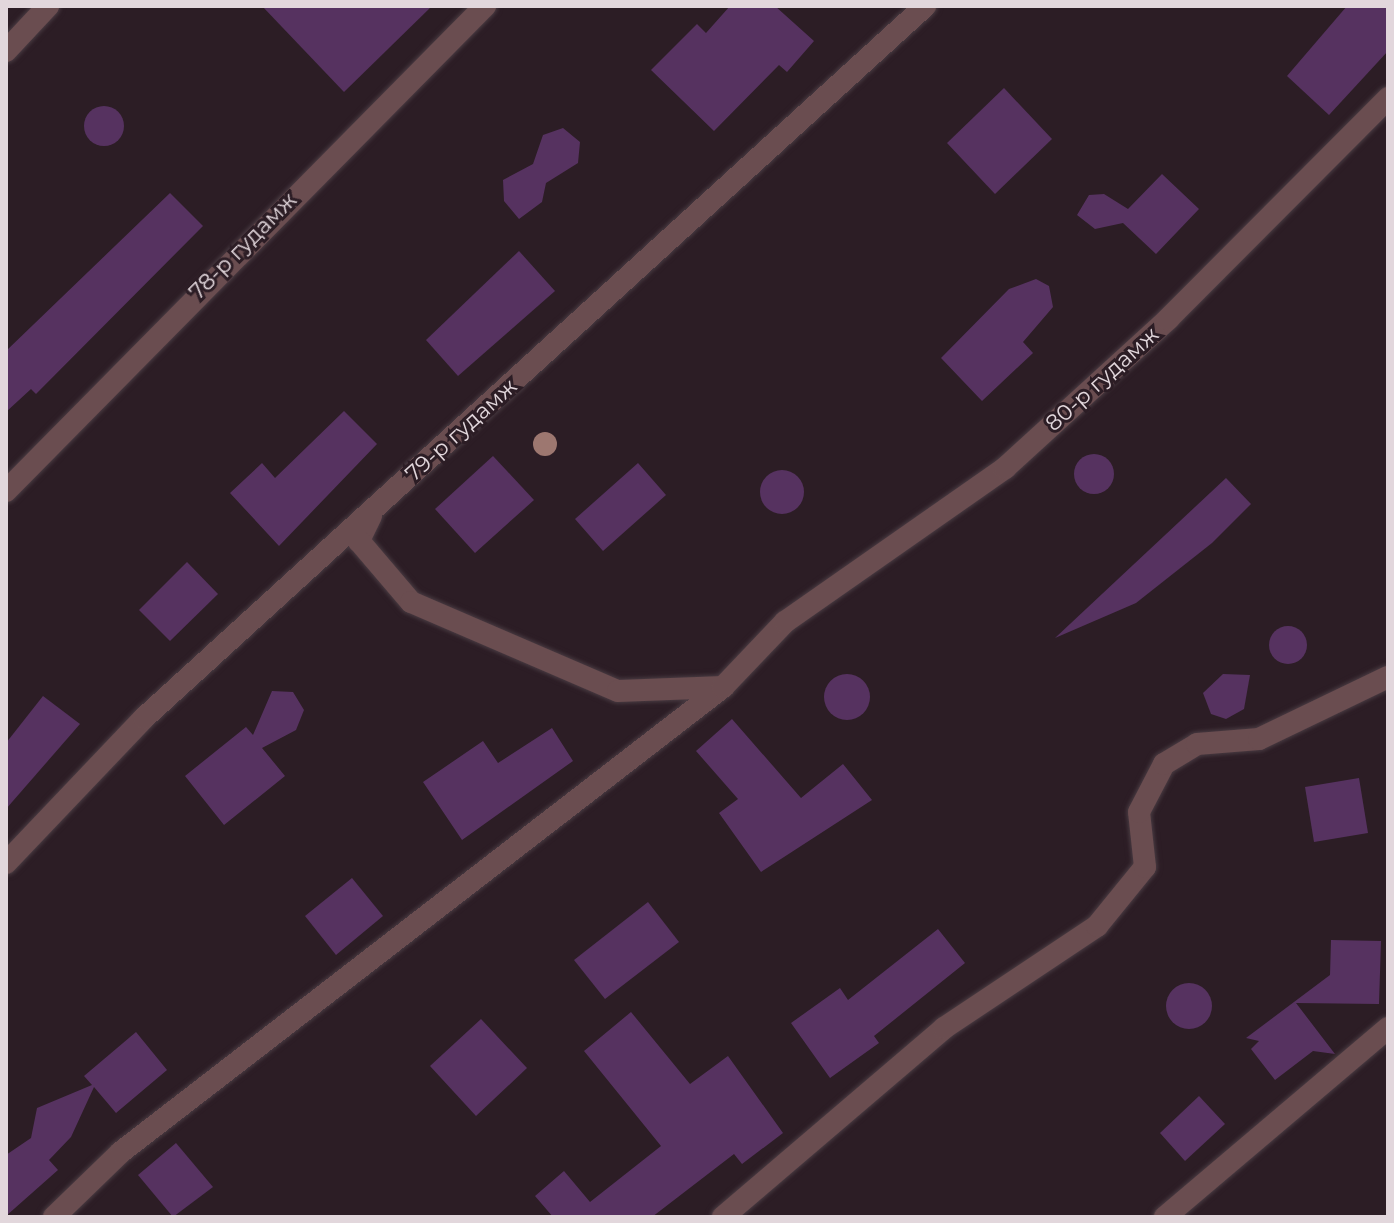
<!DOCTYPE html>
<html>
<head>
<meta charset="utf-8">
<style>
	body { margin:0 }
	#map { position:relative; width:1394px; height:1223px; overflow:hidden; background:#2c1d25; font-family:Montserrat,sans-serif }
	div>[style] { position:absolute }
	.building>* { inset:0; background:#563260 }
	.round { border-radius:50% }
	.roads { filter:drop-shadow(0 0 2px #493b42) drop-shadow(0 0 2px #493b42) }
	.minor>* { height:22px; margin:-11px; padding:0 11px; transform-origin:11px; border-radius:11px; background:#6a4d50 }
	.trees>* { width:24px; height:24px; margin:-12px; border-radius:50%; background:#9d7770 }
	span { translate:-50% -50%; white-space:nowrap; text-align:center; line-height:1.15; -webkit-text-stroke:6px #2c1d25; paint-order:stroke }
	.street-label { font-size:22px; color:#e2d7dc }
	.frame { position:absolute; inset:0; border:8px solid #e2d7dc; pointer-events:none }
</style>
</head>
<body>
<div id="map">
	<div class="building">
		<i style="clip-path:polygon(262px 6px,432px 6px,344px 92px)"></i>
		<i style="clip-path:polygon(730px 6px,775px 6px,814px 41px,787px 72px,779px 65px,714px 131px,651px 70px,697px 24px,706px 33px)"></i>
		<i style="clip-path:polygon(1347px 6px,1388px 6px,1388px 51px,1329px 115px,1287px 76px)"></i>
		<i style="clip-path:polygon(1004px 88px,1052px 139px,995px 194px,947px 143px)"></i>
		<i class="round" style="left:84px;top:106px;width:40px;height:40px"></i>
		<i style="clip-path:polygon(563px 128px,580px 142px,578px 163px,546px 183px,542px 202px,519px 219px,504px 201px,503px 180px,533px 164px,543px 135px)"></i>
		<i style="clip-path:polygon(1162px 174px,1199px 209px,1156px 254px,1123px 223px,1095px 229px,1077px 215px,1089px 195px,1104px 194px,1128px 209px)"></i>
		<i style="clip-path:polygon(170px 193px,203px 226px,36px 394px,31px 389px,6px 412px,6px 351px)"></i>
		<i style="clip-path:polygon(519px 251px,555px 291px,458px 376px,426px 340px)"></i>
		<i style="clip-path:polygon(1036px 279px,1049px 286px,1053px 307px,1023px 342px,1033px 353px,982px 401px,941px 358px,1009px 289px)"></i>
		<i style="clip-path:polygon(344px 411px,377px 444px,279px 546px,230px 493px,262px 463px,275px 478px)"></i>
		<i class="round" style="left:1074px;top:454px;width:40px;height:40px"></i>
		<i style="clip-path:polygon(493px 456px,534px 500px,475px 553px,435px 509px)"></i>
		<i style="clip-path:polygon(638px 463px,666px 495px,603px 551px,575px 519px)"></i>
		<i class="round" style="left:760px;top:470px;width:44px;height:44px"></i>
		<i style="clip-path:polygon(1226px 478px,1251px 504px,1212px 543px,1136px 603px,1055px 638px)"></i>
		<i style="clip-path:polygon(187px 562px,218px 594px,170px 641px,139px 610px)"></i>
		<i class="round" style="left:1269px;top:626px;width:38px;height:38px"></i>
		<i style="clip-path:polygon(1223px 674px,1250px 675px,1244px 709px,1226px 719px,1211px 714px,1203px 693px)"></i>
		<i class="round" style="left:824px;top:674px;width:46px;height:46px"></i>
		<i style="clip-path:polygon(272px 691px,293px 692px,304px 710px,296px 730px,262px 748px,285px 776px,224px 825px,185px 776px,246px 727px,253px 735px)"></i>
		<i style="clip-path:polygon(43px 696px,80px 724px,6px 809px,6px 743px)"></i>
		<i style="clip-path:polygon(732px 719px,801px 798px,843px 764px,872px 800px,761px 872px,719px 813px,738px 799px,696px 751px)"></i>
		<i style="clip-path:polygon(552px 728px,573px 761px,462px 840px,423px 782px,483px 741px,498px 763px)"></i>
		<i style="clip-path:polygon(1359px 778px,1368px 833px,1314px 842px,1305px 787px)"></i>
		<i style="clip-path:polygon(352px 878px,383px 916px,336px 955px,305px 916px)"></i>
		<i style="clip-path:polygon(648px 902px,679px 942px,605px 999px,574px 960px)"></i>
		<i style="clip-path:polygon(938px 929px,965px 963px,874px 1036px,879px 1043px,830px 1078px,791px 1023px,840px 988px,848px 1000px)"></i>
		<i style="clip-path:polygon(1331px 940px,1381px 941px,1379px 1004px,1296px 1003px,1335px 1054px,1313px 1051px,1275px 1080px,1251px 1049px,1259px 1041px,1246px 1038px,1330px 975px)"></i>
		<i class="round" style="left:1166px;top:983px;width:46px;height:46px"></i>
		<i style="clip-path:polygon(631px 1012px,690px 1084px,728px 1056px,783px 1133px,742px 1164px,734px 1154px,652px 1217px,553px 1217px,535px 1196px,564px 1171px,590px 1202px,661px 1146px,584px 1051px)"></i>
		<i style="clip-path:polygon(481px 1019px,527px 1068px,476px 1116px,430px 1066px)"></i>
		<i style="clip-path:polygon(136px 1032px,167px 1070px,116px 1113px,94px 1087px,71px 1137px,49px 1160px,58px 1170px,6px 1216px,6px 1155px,31px 1138px,37px 1108px,92px 1085px,84px 1076px)"></i>
		<i style="clip-path:polygon(1199px 1096px,1225px 1124px,1185px 1161px,1160px 1133px)"></i>
		<i style="clip-path:polygon(176px 1143px,213px 1187px,173px 1217px,138px 1175px)"></i>
	</div>
	<div class="roads">
		<div class="minor">
			<i style="left:6px;top:51px;width:62px;rotate:-47deg"></i>
			<i style="left:6px;top:491px;width:682px;rotate:-45.36deg"></i>
			<i style="left:371px;top:516px;width:28px;rotate:116deg"></i>
			<i style="left:359px;top:541px;width:80px;rotate:49.6deg"></i>
			<i style="left:411px;top:602px;width:225px;rotate:23.3deg"></i>
			<i style="left:618px;top:691px;width:105px;rotate:-2.2deg"></i>
			<i style="left:6px;top:863px;width:200px;rotate:-46.4deg"></i>
			<i style="left:144px;top:718px;width:1057px;rotate:-42.35deg"></i>
			<i style="left:54px;top:1217px;width:93px;rotate:-44.1deg"></i>
			<i style="left:121px;top:1152px;width:761px;rotate:-37.68deg"></i>
			<i style="left:723px;top:687px;width:90px;rotate:-46.4deg"></i>
			<i style="left:785px;top:622px;width:269px;rotate:-35deg"></i>
			<i style="left:1005px;top:468px;width:221px;rotate:-42.4deg"></i>
			<i style="left:1168px;top:319px;width:312px;rotate:-45.1deg"></i>
			<i style="left:723px;top:1217px;width:291px;rotate:-40.5deg"></i>
			<i style="left:944px;top:1028px;width:184px;rotate:-33.7deg"></i>
			<i style="left:1097px;top:926px;width:76px;rotate:-50.9deg"></i>
			<i style="left:1145px;top:867px;width:55px;rotate:-96.2deg"></i>
			<i style="left:1139px;top:812px;width:54px;rotate:-62.5deg"></i>
			<i style="left:1164px;top:764px;width:39px;rotate:-31deg"></i>
			<i style="left:1197px;top:744px;width:62px;rotate:-4.6deg"></i>
			<i style="left:1259px;top:739px;width:143px;rotate:-25.7deg"></i>
			<i style="left:1165px;top:1217px;width:292px;rotate:-40.3deg"></i>
		</div>
	</div>
	<div class="trees">
		<i style="left:545px;top:444px"></i>
	</div>
	<div class="street-label">
		<span style="left:243px;top:246px;rotate:-45deg">78-р гудамж</span>
		<span style="left:1102px;top:379px;rotate:-42deg">80-р гудамж</span>
		<span style="left:461px;top:430px;rotate:-42deg">79-р гудамж</span>
	</div>
	<div class="frame"></div>
</div>
</body>
</html>
